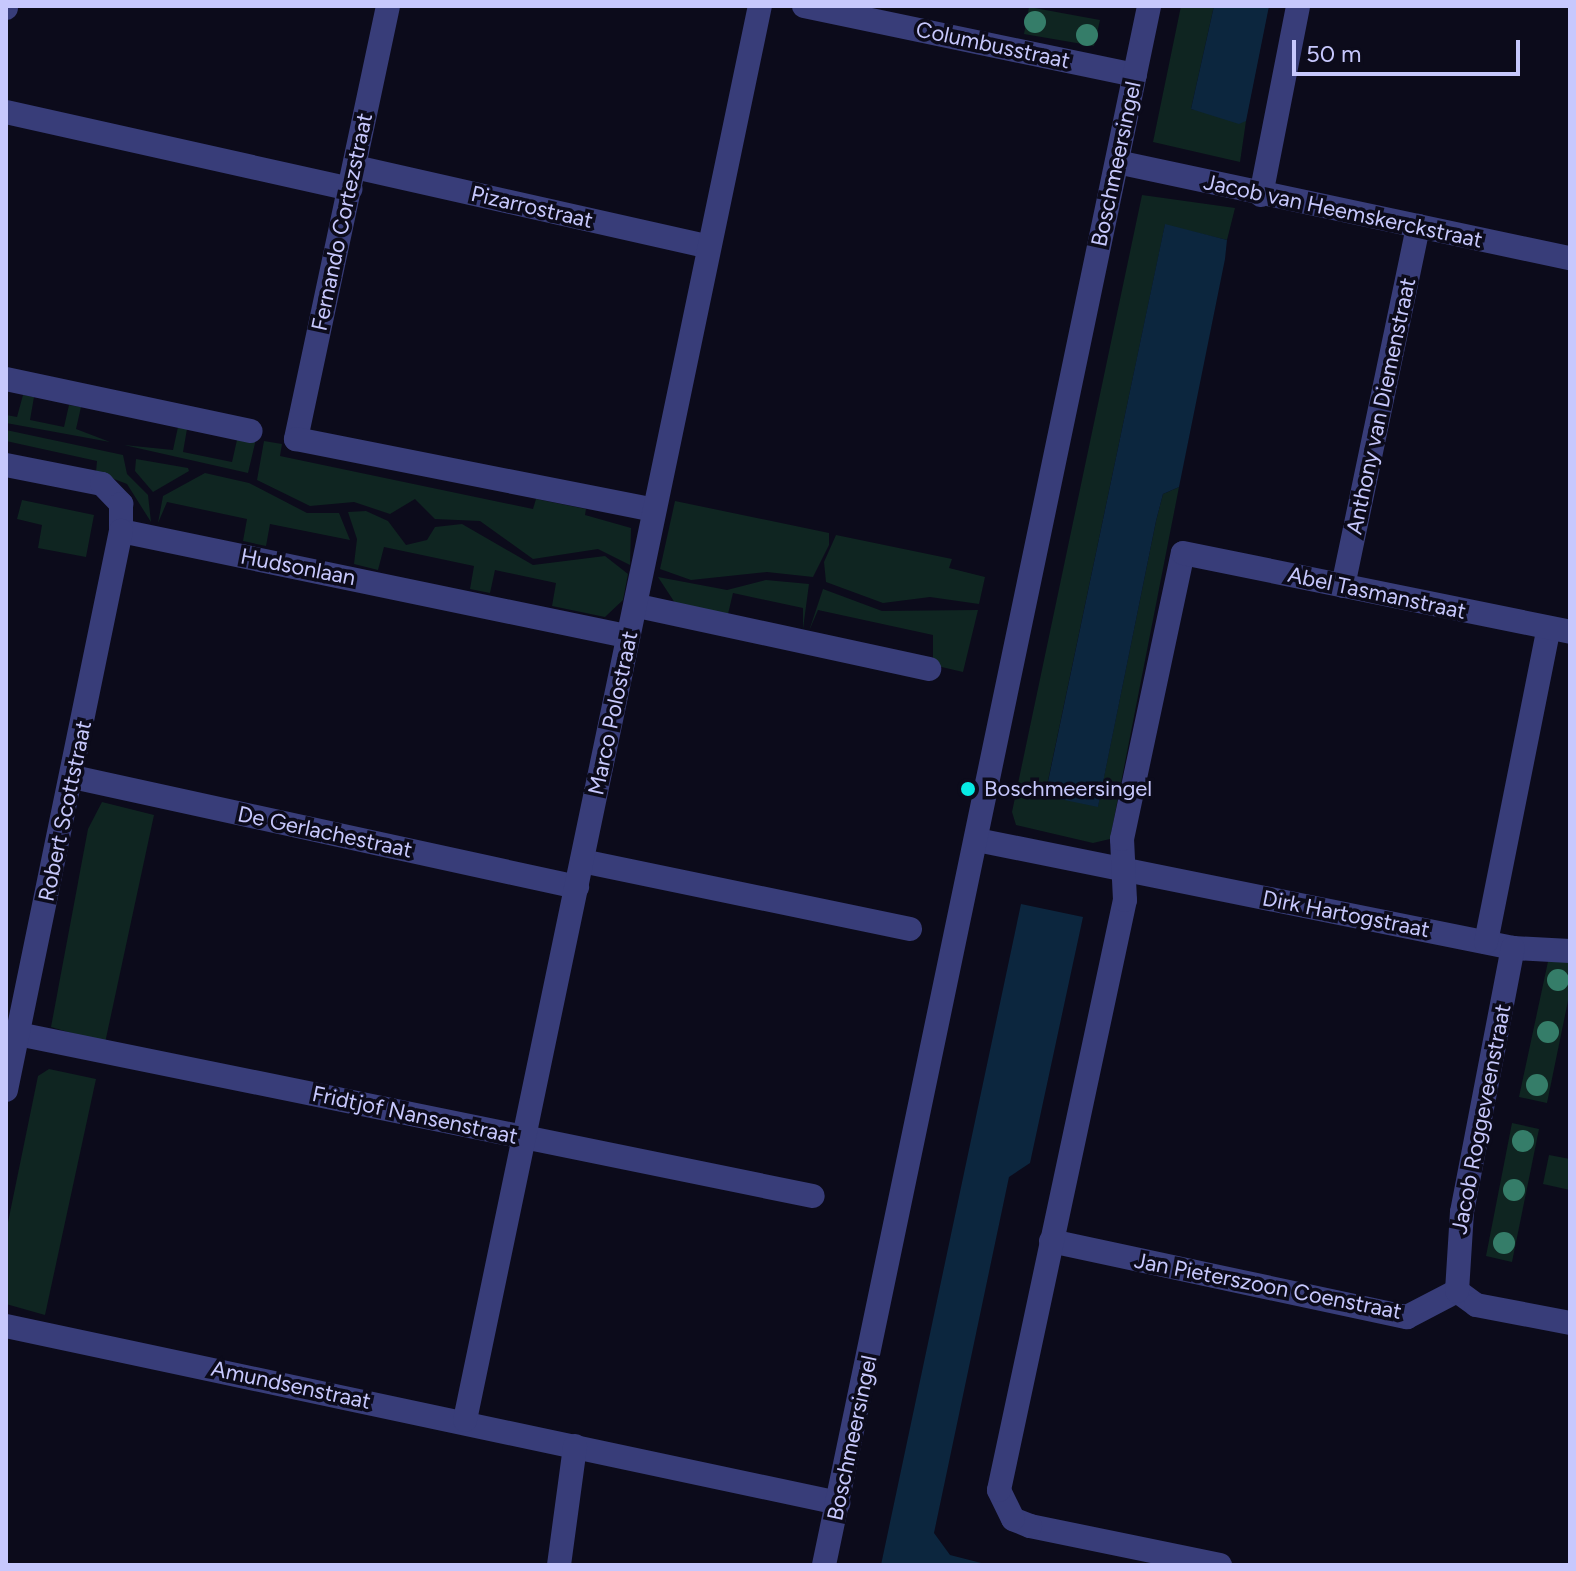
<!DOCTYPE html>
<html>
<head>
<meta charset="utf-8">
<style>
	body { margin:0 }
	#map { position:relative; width:1576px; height:1571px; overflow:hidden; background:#0c0b1b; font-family:Figtree,sans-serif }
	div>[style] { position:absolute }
	.green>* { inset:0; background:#0f2521 }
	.water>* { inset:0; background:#0c263e }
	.minor>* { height:24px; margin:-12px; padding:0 12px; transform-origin:12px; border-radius:12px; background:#383d79 }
	.trees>* { width:22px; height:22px; margin:-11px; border-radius:50%; background:#357d69 }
	.dots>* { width:22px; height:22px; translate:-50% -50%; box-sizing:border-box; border:4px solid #0c0b1b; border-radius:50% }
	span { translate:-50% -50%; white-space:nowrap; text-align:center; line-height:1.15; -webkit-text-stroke:7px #0c0b1b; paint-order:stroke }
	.street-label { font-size:22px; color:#c7c8fd }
	.poi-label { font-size:22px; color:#c7c8fd }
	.left { translate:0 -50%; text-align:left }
	.frame { position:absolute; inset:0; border:8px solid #c7c8fd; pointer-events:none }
	.scale { position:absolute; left:1292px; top:40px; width:228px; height:36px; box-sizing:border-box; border:4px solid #c7c8fd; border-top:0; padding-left:10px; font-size:24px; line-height:28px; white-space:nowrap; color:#c7c8fd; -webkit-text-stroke:6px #0c0b1b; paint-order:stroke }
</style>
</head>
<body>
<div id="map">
	<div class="green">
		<i style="clip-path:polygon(1181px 6px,1214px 6px,1191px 109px,1246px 121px,1240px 162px,1153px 142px)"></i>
		<i style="clip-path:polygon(1029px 7px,1100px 20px,1094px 46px,1024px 34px)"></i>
		<i style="clip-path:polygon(1142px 195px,1235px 208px,1227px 240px,1165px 225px,1045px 795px,1098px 806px,1156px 521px,1163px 494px,1179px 487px,1110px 839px,1093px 843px,1016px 825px,1012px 812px)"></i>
		<i style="clip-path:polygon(23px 395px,34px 397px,30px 420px,64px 427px,69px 405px,81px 407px,76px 429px,110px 442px,6px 423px,6px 415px,17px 417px)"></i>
		<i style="clip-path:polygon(178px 427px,187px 429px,183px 452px,232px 462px,237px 440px,256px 439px,248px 473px,124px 445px,173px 450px)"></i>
		<i style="clip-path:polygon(6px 430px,123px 455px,127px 474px,148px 495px,151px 522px,127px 484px,96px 472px,97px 461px,6px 441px)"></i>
		<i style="clip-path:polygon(264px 441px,282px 444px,280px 456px,533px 509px,536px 499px,586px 509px,585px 515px,631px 528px,630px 565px,598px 549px,533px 559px,480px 521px,435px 519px,415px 499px,390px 514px,354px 502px,310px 506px,257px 480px)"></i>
		<i style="clip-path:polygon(136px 459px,188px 468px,189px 471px,153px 492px,135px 471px)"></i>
		<i style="clip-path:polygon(205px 473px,249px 483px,307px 513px,339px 513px,350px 540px,270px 524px,266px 546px,243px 541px,247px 519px,167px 502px,158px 523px,163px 496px)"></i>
		<i style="clip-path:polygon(22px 500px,94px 515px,86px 557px,38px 548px,42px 525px,17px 519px)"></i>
		<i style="clip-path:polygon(675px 501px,829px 533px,829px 545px,813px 577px,767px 572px,691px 580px,660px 569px)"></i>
		<i style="clip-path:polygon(366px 511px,388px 521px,406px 545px,427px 540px,435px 527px,462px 524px,533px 565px,605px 556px,628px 574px,623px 600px,605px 617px,552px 606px,556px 583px,495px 570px,490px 593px,470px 589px,474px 566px,384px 547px,378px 570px,354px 564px,357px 539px,348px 512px)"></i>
		<i style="clip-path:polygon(836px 535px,952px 559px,949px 568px,985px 577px,979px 604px,930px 597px,883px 603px,826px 582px,824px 562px)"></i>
		<i style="clip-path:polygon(658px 577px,727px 590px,766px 580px,809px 584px,803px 629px,803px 608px,733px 593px,728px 614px,675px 603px)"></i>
		<i style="clip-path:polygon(823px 589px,882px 611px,978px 610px,963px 672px,933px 665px,933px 635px,818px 610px,809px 631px)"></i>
		<i style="clip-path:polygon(102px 802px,154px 815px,105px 1043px,51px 1027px,88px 829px)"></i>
		<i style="clip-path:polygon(1549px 957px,1570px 962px,1570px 991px,1547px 1103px,1519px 1097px)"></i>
		<i style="clip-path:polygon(49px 1069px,96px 1079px,45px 1315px,6px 1304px,6px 1232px,38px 1076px)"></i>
		<i style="clip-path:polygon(1512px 1123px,1539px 1129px,1512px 1262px,1486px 1256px)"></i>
		<i style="clip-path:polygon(1549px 1155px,1570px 1159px,1570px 1190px,1543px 1184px)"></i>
	</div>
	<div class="water">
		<i style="clip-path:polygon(1214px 6px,1269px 6px,1246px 121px,1239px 124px,1191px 109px)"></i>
		<i style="clip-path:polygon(1165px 224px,1227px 240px,1225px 259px,1179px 487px,1163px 494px,1156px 521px,1098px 807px,1045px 796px)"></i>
		<i style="clip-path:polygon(1021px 904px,1083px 917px,1030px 1163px,1009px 1177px,934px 1533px,950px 1555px,989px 1565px,881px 1565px)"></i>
	</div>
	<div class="minor">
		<i style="left:388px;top:6px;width:443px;rotate:102deg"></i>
		<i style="left:296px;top:439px;width:365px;rotate:11.2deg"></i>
		<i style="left:804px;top:6px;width:338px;rotate:11.8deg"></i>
		<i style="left:6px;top:8px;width:2px;rotate:-90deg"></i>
		<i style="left:6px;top:112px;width:353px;rotate:12.6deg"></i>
		<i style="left:1117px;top:162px;width:463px;rotate:12deg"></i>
		<i style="left:355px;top:167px;width:363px;rotate:12.7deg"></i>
		<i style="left:1261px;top:195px;width:193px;rotate:-78.9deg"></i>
		<i style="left:6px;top:379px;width:250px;rotate:12deg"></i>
		<i style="left:6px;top:465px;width:98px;rotate:11.2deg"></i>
		<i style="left:102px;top:484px;width:28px;rotate:46deg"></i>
		<i style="left:121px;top:504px;width:27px;rotate:90deg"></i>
		<i style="left:121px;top:531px;width:516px;rotate:11.75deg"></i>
		<i style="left:1343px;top:586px;width:368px;rotate:-78.2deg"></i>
		<i style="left:638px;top:606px;width:298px;rotate:12.2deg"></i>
		<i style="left:73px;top:777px;width:516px;rotate:12.31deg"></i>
		<i style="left:977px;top:840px;width:547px;rotate:11.39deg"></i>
		<i style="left:1513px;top:948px;width:57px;rotate:3deg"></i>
		<i style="left:582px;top:861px;width:335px;rotate:11.7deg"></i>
		<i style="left:1486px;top:942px;width:320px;rotate:-78.7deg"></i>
		<i style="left:18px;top:1034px;width:811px;rotate:11.52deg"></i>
		<i style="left:6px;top:1090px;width:571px;rotate:-78.38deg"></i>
		<i style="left:1051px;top:1241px;width:364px;rotate:12.1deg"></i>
		<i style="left:1407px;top:1317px;width:56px;rotate:-27.5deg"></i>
		<i style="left:1457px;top:1291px;width:24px;rotate:36deg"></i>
		<i style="left:1476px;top:1305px;width:96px;rotate:10.8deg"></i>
		<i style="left:1457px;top:1291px;width:79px;rotate:-86.4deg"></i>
		<i style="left:1462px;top:1212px;width:269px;rotate:-79.1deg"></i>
		<i style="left:6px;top:1326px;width:851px;rotate:12.01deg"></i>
		<i style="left:465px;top:1420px;width:1444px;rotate:-78.22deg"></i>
		<i style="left:559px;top:1565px;width:120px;rotate:-82.3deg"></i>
		<i style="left:824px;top:1565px;width:1593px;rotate:-78.22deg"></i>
		<i style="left:1220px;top:1565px;width:194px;rotate:-168.4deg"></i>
		<i style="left:1030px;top:1526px;width:18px;rotate:-158deg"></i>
		<i style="left:1013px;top:1519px;width:32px;rotate:-116deg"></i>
		<i style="left:999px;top:1490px;width:603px;rotate:-77.95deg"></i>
		<i style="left:1125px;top:900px;width:61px;rotate:-92.8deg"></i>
		<i style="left:1122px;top:839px;width:292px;rotate:-78deg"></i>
		<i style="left:1183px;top:553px;width:395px;rotate:11.5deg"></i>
	</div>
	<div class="trees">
		<i style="left:1035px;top:22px"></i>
		<i style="left:1087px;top:35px"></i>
		<i style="left:1558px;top:980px"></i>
		<i style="left:1548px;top:1032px"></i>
		<i style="left:1537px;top:1085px"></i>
		<i style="left:1523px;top:1141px"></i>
		<i style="left:1514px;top:1190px"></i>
		<i style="left:1504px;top:1243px"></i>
	</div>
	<div class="dots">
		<i style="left:968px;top:789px;background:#07eae4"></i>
	</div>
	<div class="street-label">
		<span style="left:993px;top:45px;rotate:12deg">Columbusstraat</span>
		<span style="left:1116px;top:164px;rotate:-78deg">Boschmeersingel</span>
		<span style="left:532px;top:207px;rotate:13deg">Pizarrostraat</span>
		<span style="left:1343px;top:211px;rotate:12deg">Jacob van Heemskerckstraat</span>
		<span style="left:342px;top:222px;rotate:-78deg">Fernando Cortezstraat</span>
		<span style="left:1381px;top:406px;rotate:-78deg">Anthony van Diemenstraat</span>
		<span style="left:298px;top:567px;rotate:11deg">Hudsonlaan</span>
		<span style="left:1377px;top:593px;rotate:12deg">Abel Tasmanstraat</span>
		<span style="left:613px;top:713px;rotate:-78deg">Marco Polostraat</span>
		<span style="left:65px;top:811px;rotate:-78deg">Robert Scottstraat</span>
		<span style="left:325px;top:832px;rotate:12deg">De Gerlachestraat</span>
		<span style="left:1346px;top:914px;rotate:11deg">Dirk Hartogstraat</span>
		<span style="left:415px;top:1115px;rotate:12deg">Fridtjof Nansenstraat</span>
		<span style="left:1481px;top:1119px;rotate:-79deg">Jacob Roggeveenstraat</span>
		<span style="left:1268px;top:1286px;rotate:11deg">Jan Pieterszoon Coenstraat</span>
		<span style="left:291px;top:1385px;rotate:12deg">Amundsenstraat</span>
		<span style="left:852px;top:1438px;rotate:-78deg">Boschmeersingel</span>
	</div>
	<div class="poi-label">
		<span class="left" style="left:984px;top:789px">Boschmeersingel</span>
	</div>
	<div class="frame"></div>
	<div class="scale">50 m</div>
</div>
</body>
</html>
